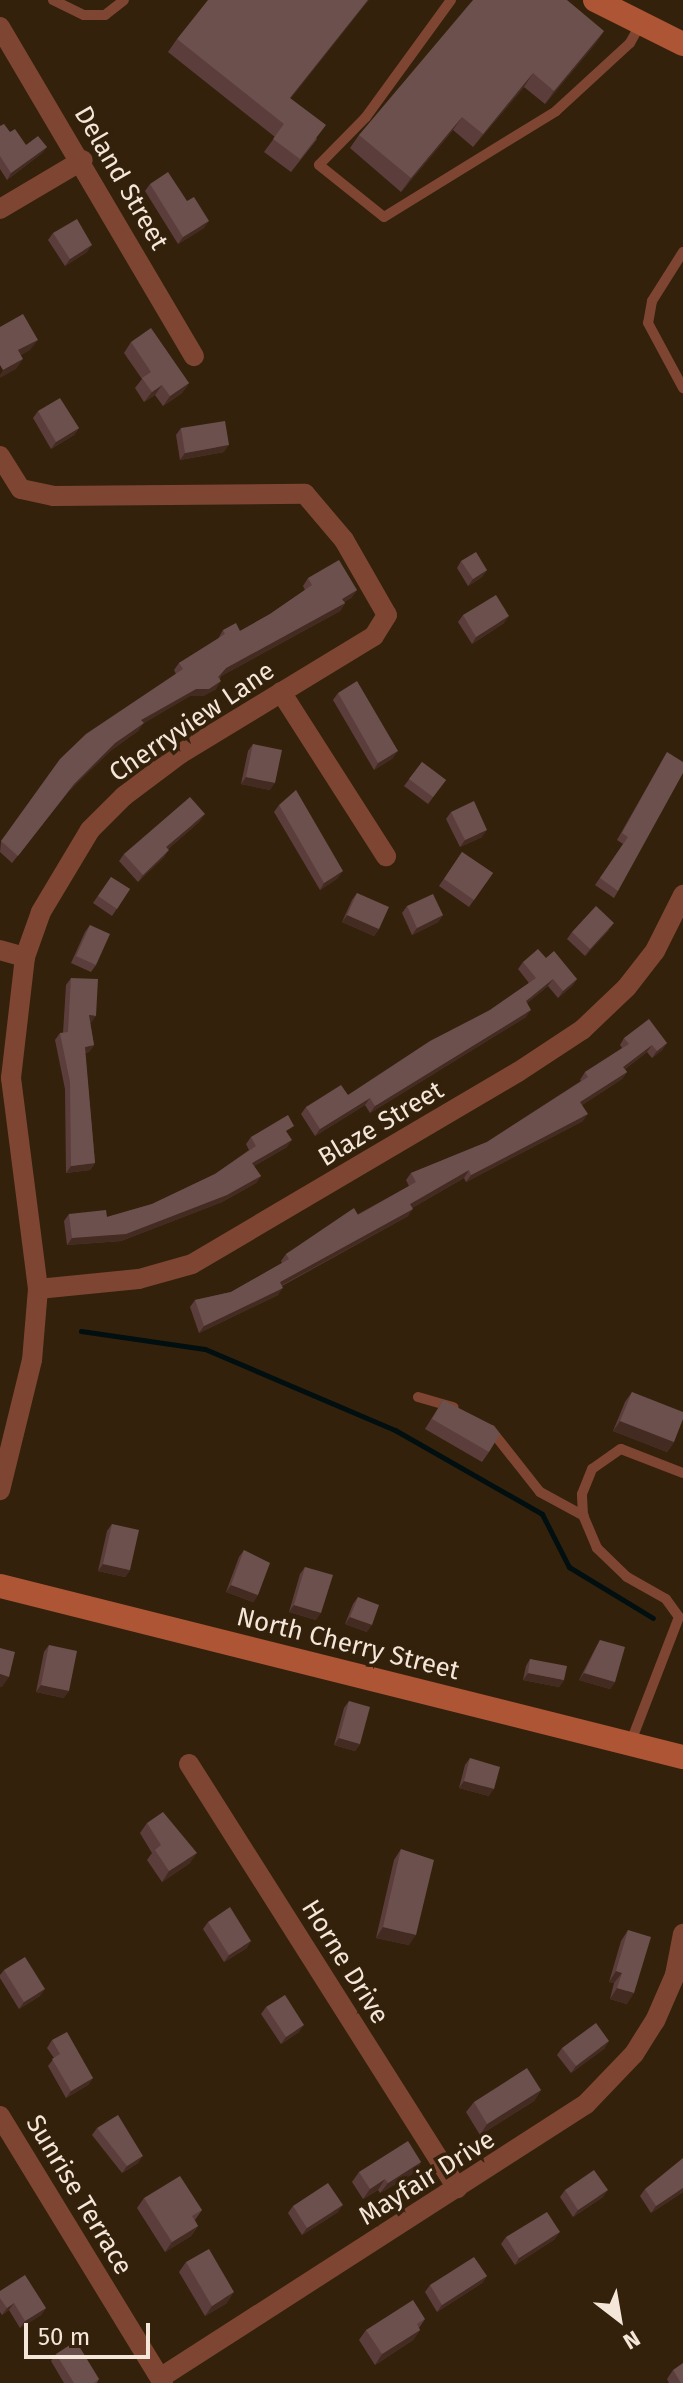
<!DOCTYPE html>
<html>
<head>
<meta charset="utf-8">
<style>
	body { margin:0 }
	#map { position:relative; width:683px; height:2383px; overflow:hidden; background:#34210b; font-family:"Fira Sans",sans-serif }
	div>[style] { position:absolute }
	.stream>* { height:5px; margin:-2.5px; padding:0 2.5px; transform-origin:2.5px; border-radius:2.5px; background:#010f10 }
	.lane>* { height:10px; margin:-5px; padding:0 5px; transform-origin:5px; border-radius:5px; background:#7e4632 }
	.street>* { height:20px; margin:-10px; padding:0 10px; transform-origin:10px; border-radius:10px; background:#7e4632 }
	.secondary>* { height:24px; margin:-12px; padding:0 12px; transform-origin:12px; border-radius:12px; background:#ae5536 }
	.wall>* { inset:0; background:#5b3e3c }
	.shaded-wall>* { inset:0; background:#442b21 }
	.building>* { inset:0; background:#6b504d }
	span { translate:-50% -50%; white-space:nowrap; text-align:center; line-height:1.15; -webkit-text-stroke:7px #34210b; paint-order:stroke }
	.street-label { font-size:26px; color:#f4e7da }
	.north { position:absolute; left:579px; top:2279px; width:80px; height:80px; -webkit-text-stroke:6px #34210b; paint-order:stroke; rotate:149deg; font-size:22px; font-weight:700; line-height:32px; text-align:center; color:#f4e7da }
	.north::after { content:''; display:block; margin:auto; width:28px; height:36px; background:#f4e7da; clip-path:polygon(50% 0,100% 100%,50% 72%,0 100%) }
	.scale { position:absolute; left:24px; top:2323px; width:126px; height:36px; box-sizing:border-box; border:4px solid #f4e7da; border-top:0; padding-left:10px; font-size:24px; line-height:28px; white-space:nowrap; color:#f4e7da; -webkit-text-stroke:6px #34210b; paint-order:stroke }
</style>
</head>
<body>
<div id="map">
	<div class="stream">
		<i style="left:81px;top:1331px;width:125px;rotate:8.3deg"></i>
		<i style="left:205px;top:1349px;width:207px;rotate:23.1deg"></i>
		<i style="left:395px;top:1430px;width:169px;rotate:29.7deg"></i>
		<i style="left:542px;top:1514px;width:59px;rotate:63deg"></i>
		<i style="left:569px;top:1567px;width:98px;rotate:31.3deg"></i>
	</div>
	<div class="lane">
		<i style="left:53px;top:0;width:34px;rotate:26deg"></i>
		<i style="left:84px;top:15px;width:21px"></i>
		<i style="left:105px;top:15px;width:24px;rotate:-38deg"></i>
		<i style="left:451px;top:0;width:145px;rotate:126deg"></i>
		<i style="left:366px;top:117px;width:67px;rotate:134.4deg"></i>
		<i style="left:319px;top:165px;width:83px;rotate:38.7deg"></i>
		<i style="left:384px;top:217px;width:202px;rotate:-31.6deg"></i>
		<i style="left:556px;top:111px;width:100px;rotate:-42.6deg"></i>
		<i style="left:630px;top:43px;width:21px;rotate:-61deg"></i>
		<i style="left:683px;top:252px;width:58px;rotate:122.3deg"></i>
		<i style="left:652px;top:301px;width:22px;rotate:100deg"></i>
		<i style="left:648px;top:323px;width:74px;rotate:61.7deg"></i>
		<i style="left:418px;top:1397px;width:37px;rotate:16deg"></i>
		<i style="left:491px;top:1430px;width:79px;rotate:51.7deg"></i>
		<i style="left:540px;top:1492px;width:50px;rotate:28.6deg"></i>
		<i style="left:630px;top:1744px;width:136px;rotate:-68.9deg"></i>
		<i style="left:679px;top:1617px;width:22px;rotate:-126deg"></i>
		<i style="left:666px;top:1599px;width:45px;rotate:-150.6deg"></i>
		<i style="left:627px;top:1577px;width:42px;rotate:-136deg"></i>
		<i style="left:597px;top:1548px;width:36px;rotate:-113deg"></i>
		<i style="left:583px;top:1515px;width:21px;rotate:-93deg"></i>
		<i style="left:582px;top:1494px;width:27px;rotate:-68deg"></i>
		<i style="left:592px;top:1469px;width:35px;rotate:-35deg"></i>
		<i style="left:621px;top:1449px;width:66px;rotate:21.2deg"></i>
	</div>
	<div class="street">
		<i style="left:0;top:27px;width:382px;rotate:59.5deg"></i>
		<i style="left:0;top:209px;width:96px;rotate:-30.6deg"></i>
		<i style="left:0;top:456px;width:39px;rotate:58deg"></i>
		<i style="left:21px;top:489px;width:33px;rotate:12deg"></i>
		<i style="left:53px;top:496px;width:252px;rotate:-0.5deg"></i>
		<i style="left:305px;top:494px;width:60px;rotate:49.7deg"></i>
		<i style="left:344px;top:540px;width:86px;rotate:60.2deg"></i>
		<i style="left:387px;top:615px;width:25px;rotate:122deg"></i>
		<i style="left:374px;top:636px;width:227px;rotate:148.7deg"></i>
		<i style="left:180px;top:754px;width:70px;rotate:143.1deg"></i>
		<i style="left:124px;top:796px;width:48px;rotate:135deg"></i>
		<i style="left:90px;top:830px;width:96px;rotate:120.9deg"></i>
		<i style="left:41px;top:912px;width:48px;rotate:109.6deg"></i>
		<i style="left:25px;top:957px;width:122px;rotate:96.6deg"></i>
		<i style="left:11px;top:1078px;width:213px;rotate:82.7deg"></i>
		<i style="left:38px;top:1289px;width:71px;rotate:94.8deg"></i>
		<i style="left:32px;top:1360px;width:134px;rotate:103.8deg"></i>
		<i style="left:281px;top:692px;width:195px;rotate:57.4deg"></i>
		<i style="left:0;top:950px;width:26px;rotate:16deg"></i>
		<i style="left:38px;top:1289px;width:101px;rotate:-5.7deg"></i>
		<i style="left:139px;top:1279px;width:55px;rotate:-15.8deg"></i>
		<i style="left:192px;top:1264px;width:378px;rotate:-30.5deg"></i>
		<i style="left:518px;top:1072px;width:77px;rotate:-33.3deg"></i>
		<i style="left:582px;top:1030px;width:62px;rotate:-43.7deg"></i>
		<i style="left:627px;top:987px;width:46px;rotate:-52.1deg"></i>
		<i style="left:655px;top:951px;width:63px;rotate:-63.4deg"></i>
		<i style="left:189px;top:1764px;width:502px;rotate:57.7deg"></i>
		<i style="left:0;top:2116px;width:313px;rotate:58.6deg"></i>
		<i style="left:160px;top:2378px;width:507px;rotate:-32.75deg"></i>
		<i style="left:586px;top:2104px;width:69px;rotate:-46.2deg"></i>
		<i style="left:634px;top:2054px;width:39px;rotate:-58deg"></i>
		<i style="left:655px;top:2021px;width:50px;rotate:-66.5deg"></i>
		<i style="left:675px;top:1975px;width:42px;rotate:-79deg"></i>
	</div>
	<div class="secondary">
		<i style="left:595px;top:0;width:98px;rotate:26.6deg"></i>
		<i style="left:0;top:1586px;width:704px;rotate:14.06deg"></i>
	</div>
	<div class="wall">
		<i style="clip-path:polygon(604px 31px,595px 44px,545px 104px,524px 87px,473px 147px,453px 130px,401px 192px,350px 148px,359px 135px)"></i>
		<i style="clip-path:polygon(177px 39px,291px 99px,317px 139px,291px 172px,264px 152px,275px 137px,168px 52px)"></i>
		<i style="clip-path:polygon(0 126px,26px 145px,47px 147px,42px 153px,7px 180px,0 169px)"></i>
		<i style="clip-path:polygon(150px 184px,204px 228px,178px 244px,145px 191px)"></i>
		<i style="clip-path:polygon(53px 233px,87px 252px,65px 266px,48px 240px)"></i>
		<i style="clip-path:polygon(131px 342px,189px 383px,182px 393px,163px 406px,155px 395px,144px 402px,135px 388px,142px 379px,124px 353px)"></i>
		<i style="clip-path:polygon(38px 411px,79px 428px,74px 435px,51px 449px,33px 418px)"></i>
		<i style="clip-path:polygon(181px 428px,224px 452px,180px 460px,176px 435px)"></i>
		<i style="clip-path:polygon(461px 561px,487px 570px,482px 577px,468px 586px,457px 568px)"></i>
		<i style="clip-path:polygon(308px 578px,357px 590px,351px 598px,344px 602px,345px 603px,340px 611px,221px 676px,216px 689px,203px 696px,190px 696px,143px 723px,138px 731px,110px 751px,69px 791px,12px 863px,0 852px,1px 841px,176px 674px,174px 670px,179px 663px,218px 639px,223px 630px,240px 631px,270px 614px,305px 590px,303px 586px)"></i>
		<i style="clip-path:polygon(463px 615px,504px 623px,472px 644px,458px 622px)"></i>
		<i style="clip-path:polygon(338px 693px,393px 758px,374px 770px,333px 700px)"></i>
		<i style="clip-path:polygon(253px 744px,270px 790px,241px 784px,248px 751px)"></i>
		<i style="clip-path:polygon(667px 752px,618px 891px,614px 898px,595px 885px,623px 844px,617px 840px)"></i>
		<i style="clip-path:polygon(422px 762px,446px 780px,428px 804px,404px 786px)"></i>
		<i style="clip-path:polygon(279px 805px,338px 878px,320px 890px,274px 812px)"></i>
		<i style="clip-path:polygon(451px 812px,482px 837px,460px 847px,446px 819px)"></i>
		<i style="clip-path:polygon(200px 821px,168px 849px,164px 857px,138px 882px,119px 861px,124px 854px)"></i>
		<i style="clip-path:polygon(462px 852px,493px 873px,469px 907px,439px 886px)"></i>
		<i style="clip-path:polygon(111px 877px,130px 889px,112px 916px,93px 903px)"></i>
		<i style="clip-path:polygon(357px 893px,379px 929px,374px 936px,342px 922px,352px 900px)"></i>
		<i style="clip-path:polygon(407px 906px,443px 915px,438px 922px,412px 935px,402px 913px)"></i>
		<i style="clip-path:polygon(90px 925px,96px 965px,91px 972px,71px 963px,85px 932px)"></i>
		<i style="clip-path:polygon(609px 930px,585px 956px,567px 939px,572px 932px)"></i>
		<i style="clip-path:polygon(546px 958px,577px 979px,572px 986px,558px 998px,548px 986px,527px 1003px,526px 1017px,370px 1113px,365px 1105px,315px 1136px,301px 1114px,306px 1107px,348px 1095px,490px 1010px,529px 983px,518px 969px,523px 962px)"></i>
		<i style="clip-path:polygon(71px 978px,91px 1023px,90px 1023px,94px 1045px,89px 1052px,85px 1053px,95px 1163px,90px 1170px,66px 1173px,65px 1089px,55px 1040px,60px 1033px,63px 1033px,66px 985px)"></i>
		<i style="clip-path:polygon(624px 1038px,667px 1043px,662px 1050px,652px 1058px,647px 1052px,625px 1069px,627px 1072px,622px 1079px,582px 1105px,583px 1121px,466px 1182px,464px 1178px,412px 1208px,408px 1216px,282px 1286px,278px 1295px,199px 1333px,190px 1307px,195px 1300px,231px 1292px,282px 1263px,281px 1261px,286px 1254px,409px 1186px,406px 1180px,411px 1173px,487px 1142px,581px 1081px,580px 1080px,585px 1072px,622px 1048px,620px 1045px)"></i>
		<i style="clip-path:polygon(288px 1133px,287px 1147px,254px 1166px,261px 1176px,256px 1183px,222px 1202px,121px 1241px,67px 1245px,64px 1221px,69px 1214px,107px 1217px,152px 1204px,215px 1174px,249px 1150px,246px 1144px,251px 1137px,289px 1133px)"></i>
		<i style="clip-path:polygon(632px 1392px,674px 1442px,667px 1452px,613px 1431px,625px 1402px)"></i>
		<i style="clip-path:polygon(443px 1400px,489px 1452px,482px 1462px,425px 1429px)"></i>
		<i style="clip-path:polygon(112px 1524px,130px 1570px,125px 1577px,98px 1571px,107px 1531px)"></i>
		<i style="clip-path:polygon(244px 1550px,258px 1595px,253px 1602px,226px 1592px,239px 1557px)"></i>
		<i style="clip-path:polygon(305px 1567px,316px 1620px,289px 1612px,300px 1574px)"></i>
		<i style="clip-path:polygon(358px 1597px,367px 1632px,345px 1624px,353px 1604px)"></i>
		<i style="clip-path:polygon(600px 1640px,615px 1682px,610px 1689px,579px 1680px,596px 1647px)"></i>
		<i style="clip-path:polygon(49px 1645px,64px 1698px,36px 1692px,44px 1652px)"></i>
		<i style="clip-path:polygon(530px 1659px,564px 1680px,559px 1687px,523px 1680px,526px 1666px)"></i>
		<i style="clip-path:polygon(349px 1701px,360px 1744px,355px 1751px,334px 1745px,344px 1708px)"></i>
		<i style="clip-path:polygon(470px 1758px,489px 1796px,459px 1788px,465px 1765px)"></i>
		<i style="clip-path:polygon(147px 1823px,190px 1863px,162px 1882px,147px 1860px,152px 1853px,140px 1833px)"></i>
		<i style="clip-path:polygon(401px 1849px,409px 1945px,376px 1938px,394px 1860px)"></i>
		<i style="clip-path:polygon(208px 1922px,247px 1948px,224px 1962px,203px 1929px)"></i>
		<i style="clip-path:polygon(628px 1930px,627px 2004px,610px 1999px,614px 1983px,609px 1982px,621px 1941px)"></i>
		<i style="clip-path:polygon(4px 1970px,40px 1996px,19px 2009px,0 1978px,0 1975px)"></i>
		<i style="clip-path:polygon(266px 2007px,299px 2032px,281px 2044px,261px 2014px)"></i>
		<i style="clip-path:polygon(52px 2040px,93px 2078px,88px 2085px,66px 2098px,48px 2066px,54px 2058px,47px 2048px)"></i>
		<i style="clip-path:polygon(562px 2048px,605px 2048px,571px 2073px,557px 2055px)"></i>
		<i style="clip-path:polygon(541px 2090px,534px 2101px,480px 2135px,466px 2112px,474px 2102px)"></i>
		<i style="clip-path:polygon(97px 2128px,138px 2163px,122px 2173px,92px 2135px)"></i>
		<i style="clip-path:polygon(421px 2162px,414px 2173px,380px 2193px,378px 2190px,363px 2199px,352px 2182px,359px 2172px)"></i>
		<i style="clip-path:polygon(645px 2189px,683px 2192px,651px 2213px,640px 2196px)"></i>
		<i style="clip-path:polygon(565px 2190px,603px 2197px,573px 2217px,560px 2197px)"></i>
		<i style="clip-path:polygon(144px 2198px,202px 2210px,195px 2220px,198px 2226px,191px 2236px,165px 2252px,137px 2208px)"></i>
		<i style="clip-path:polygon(293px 2206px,338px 2212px,302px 2235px,288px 2213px)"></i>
		<i style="clip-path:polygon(506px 2237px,555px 2239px,515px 2265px,501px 2244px)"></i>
		<i style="clip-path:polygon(186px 2262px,227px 2303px,205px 2316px,179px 2272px)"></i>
		<i style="clip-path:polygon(487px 2276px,482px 2283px,437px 2312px,425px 2292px,430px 2285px)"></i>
		<i style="clip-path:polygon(0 2291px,46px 2308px,41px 2315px,20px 2328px,9px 2310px,2px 2315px,0 2312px)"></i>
		<i style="clip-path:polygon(425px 2319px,419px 2328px,420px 2330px,413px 2340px,375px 2365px,359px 2340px,366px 2330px)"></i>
		<i style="clip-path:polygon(56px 2354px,99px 2379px,97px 2383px,64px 2383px,51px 2361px)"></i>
		<i style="clip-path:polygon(673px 2370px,683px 2383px,669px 2383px,667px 2379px)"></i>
	</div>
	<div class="shaded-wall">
		<i style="clip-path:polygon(368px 0,369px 0,281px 111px,290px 98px)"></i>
		<i style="clip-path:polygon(604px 31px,595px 44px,545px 104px,554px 91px)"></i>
		<i style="clip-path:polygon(533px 73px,524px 87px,473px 147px,483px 134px)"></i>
		<i style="clip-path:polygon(462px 117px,453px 130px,401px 192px,411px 178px)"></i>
		<i style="clip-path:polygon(47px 147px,42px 153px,7px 180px,11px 173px)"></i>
		<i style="clip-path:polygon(209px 221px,204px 228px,178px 244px,183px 237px)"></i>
		<i style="clip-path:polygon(92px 245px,87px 252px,65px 266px,70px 259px)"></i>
		<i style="clip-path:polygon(38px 340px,30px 350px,11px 361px,18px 350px)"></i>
		<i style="clip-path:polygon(23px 359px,16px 369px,0 378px,0 375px,3px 370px)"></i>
		<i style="clip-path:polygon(189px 383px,182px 393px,163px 406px,170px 396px)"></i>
		<i style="clip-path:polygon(162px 385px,155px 395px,144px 402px,152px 392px)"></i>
		<i style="clip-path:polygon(79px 428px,74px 435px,51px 449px,56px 442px)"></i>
		<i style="clip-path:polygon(229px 445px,224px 452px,180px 460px,185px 453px)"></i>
		<i style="clip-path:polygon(487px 570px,482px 577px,468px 586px,473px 579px)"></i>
		<i style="clip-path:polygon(357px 590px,351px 598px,337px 606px,342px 599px)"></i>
		<i style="clip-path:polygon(345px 603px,340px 611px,221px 676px,213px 684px,226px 668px)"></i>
		<i style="clip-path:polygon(509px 616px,504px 623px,472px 644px,476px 637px)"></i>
		<i style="clip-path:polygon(221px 681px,216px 689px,203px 696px,190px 696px,136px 728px,141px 720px,196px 689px)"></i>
		<i style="clip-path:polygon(144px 723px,138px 731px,110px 751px,69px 791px,12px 863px,74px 784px,115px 743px)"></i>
		<i style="clip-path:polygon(398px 751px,393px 758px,374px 770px,378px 763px)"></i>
		<i style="clip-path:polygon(246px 777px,275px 783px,270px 790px,241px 784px)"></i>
		<i style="clip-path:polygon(205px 814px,200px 821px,162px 854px,166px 847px)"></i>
		<i style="clip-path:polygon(487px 830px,482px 837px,460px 847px,465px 840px)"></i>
		<i style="clip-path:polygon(169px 850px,164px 857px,138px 882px,143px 875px)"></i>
		<i style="clip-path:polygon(343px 871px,338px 878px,320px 890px,324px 883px)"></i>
		<i style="clip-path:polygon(347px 915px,379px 929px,374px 936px,342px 922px)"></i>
		<i style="clip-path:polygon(443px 915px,438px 922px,412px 935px,417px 928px)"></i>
		<i style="clip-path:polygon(614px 923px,609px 930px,585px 956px,590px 949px)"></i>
		<i style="clip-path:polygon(553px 979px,548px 986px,521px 1008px,526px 1001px)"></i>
		<i style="clip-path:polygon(577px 979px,572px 986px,558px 998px,563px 991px)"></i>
		<i style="clip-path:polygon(531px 1010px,526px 1017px,370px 1113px,375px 1106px)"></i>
		<i style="clip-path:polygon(89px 1015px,96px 1016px,91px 1023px,84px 1022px)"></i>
		<i style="clip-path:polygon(667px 1043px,662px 1050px,652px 1058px,657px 1051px)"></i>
		<i style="clip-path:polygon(94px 1045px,89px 1052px,80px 1054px,85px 1047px)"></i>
		<i style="clip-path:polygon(652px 1045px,647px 1052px,618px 1074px,623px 1067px)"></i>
		<i style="clip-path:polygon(627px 1072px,622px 1079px,576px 1109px,580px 1102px)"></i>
		<i style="clip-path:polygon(370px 1098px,365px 1105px,315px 1136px,320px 1129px)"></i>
		<i style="clip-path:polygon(588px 1114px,583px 1121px,466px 1182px,471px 1175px)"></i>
		<i style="clip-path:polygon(292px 1140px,287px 1147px,247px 1170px,252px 1163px)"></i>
		<i style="clip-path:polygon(95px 1163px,90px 1170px,66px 1173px,71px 1166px)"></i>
		<i style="clip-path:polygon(469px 1170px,464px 1178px,405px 1212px,410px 1204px)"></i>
		<i style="clip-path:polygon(261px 1176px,256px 1183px,222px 1202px,121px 1241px,67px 1245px,72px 1238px)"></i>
		<i style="clip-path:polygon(413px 1209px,408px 1216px,275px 1289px,280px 1282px)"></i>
		<i style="clip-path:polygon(283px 1288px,278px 1295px,199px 1333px,204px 1326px)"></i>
		<i style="clip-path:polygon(620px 1421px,674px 1442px,667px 1452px,613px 1431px)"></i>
		<i style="clip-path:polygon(103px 1564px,130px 1570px,125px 1577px,98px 1571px)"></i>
		<i style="clip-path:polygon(231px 1585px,258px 1595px,253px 1602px,226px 1592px)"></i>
		<i style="clip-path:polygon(294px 1605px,321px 1613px,316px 1620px,289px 1612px)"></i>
		<i style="clip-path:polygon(350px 1617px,372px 1625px,367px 1632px,345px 1624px)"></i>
		<i style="clip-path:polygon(528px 1673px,564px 1680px,559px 1687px,523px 1680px)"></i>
		<i style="clip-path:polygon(584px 1673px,615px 1682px,610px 1689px,579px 1680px)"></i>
		<i style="clip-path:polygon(0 1674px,9px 1677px,2px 1687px,0 1687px)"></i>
		<i style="clip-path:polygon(41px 1685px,69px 1691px,64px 1698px,36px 1692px)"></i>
		<i style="clip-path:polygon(339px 1738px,360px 1744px,355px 1751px,334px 1745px)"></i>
		<i style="clip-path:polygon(464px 1781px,494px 1789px,489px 1796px,459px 1788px)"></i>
		<i style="clip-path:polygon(197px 1853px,190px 1863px,162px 1882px,169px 1871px)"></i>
		<i style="clip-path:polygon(383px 1927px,416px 1935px,409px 1945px,376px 1938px)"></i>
		<i style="clip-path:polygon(251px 1941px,247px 1948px,224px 1962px,229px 1955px)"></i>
		<i style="clip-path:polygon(616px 1971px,622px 1973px,614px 1983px,609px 1982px)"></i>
		<i style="clip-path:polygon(617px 1988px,634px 1993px,627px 2004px,610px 1999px)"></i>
		<i style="clip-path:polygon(45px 1989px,40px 1996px,19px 2009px,24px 2002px)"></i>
		<i style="clip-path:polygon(304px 2025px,299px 2032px,281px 2044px,286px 2037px)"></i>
		<i style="clip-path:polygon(609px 2041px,605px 2048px,571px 2073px,576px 2066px)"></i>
		<i style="clip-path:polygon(93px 2078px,88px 2085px,66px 2098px,71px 2091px)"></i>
		<i style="clip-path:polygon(541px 2090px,534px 2101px,480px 2135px,487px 2124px)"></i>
		<i style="clip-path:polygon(143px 2156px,138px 2163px,122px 2173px,127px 2166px)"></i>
		<i style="clip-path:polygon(421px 2162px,414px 2173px,380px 2193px,388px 2183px)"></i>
		<i style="clip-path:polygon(385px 2179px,378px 2190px,363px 2199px,370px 2189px)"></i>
		<i style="clip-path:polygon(683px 2188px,683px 2192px,651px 2213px,656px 2206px)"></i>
		<i style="clip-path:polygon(608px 2190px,603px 2197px,573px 2217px,578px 2210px)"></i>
		<i style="clip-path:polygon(343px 2205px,338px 2212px,302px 2235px,307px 2228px)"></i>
		<i style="clip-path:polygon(198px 2226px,191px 2236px,165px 2252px,172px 2242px)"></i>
		<i style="clip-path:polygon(560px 2232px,555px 2239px,515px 2265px,519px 2258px)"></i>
		<i style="clip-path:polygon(487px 2276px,482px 2283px,437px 2312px,442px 2305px)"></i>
		<i style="clip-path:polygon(234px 2292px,227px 2303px,205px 2316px,212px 2306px)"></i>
		<i style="clip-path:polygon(14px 2303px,9px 2310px,2px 2315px,7px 2308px)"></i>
		<i style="clip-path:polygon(46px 2308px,41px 2315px,20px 2328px,25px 2321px)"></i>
		<i style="clip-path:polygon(420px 2330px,413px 2340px,375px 2365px,382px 2354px)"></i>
	</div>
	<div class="building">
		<i style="clip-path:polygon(208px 0,368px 0,290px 98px,326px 125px,300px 159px,273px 139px,284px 124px,177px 39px)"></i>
		<i style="clip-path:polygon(473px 0,567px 0,604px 31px,554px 91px,533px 73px,483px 134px,462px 117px,411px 178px,359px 135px)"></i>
		<i style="clip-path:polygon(4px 124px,10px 132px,15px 129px,26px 145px,38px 136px,47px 147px,11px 173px,0 156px,0 126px)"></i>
		<i style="clip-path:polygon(168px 172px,187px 201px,194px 197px,209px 221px,183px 237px,150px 184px)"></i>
		<i style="clip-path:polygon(77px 219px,92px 245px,70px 259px,53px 233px)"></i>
		<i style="clip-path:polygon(23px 314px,38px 340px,18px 350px,23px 359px,3px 370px,0 365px,0 327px)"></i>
		<i style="clip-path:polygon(151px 328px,189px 383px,170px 396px,162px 385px,152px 392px,142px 378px,151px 372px,131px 342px)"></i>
		<i style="clip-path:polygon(60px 398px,79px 428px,56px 442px,38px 411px)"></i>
		<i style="clip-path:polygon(225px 421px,229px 445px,185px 453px,181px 428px)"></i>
		<i style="clip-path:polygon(476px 552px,487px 570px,473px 579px,461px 561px)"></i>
		<i style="clip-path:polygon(339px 560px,357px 590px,342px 599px,345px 603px,226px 668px,218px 677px,221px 681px,209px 689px,196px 689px,141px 720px,144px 723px,115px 743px,74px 784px,18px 856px,1px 841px,60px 759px,86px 734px,183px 669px,179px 663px,225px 634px,223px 630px,236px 623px,240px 631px,270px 614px,312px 585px,308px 578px)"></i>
		<i style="clip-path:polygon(496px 595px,509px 616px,476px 637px,463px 615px)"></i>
		<i style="clip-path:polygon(357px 681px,398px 751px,378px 763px,338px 693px)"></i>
		<i style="clip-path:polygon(253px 744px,282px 750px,275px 783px,246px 777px)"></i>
		<i style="clip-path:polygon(667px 752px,683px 762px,683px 773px,618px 891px,600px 878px,628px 837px,622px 833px)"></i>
		<i style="clip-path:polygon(422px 762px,446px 780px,433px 797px,409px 779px)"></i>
		<i style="clip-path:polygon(296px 790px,343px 871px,324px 883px,279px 805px)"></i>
		<i style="clip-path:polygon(190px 797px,205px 814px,166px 847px,169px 850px,143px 875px,124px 854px)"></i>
		<i style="clip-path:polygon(474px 801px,487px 830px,465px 840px,451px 812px)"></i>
		<i style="clip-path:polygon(462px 852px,493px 873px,474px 900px,444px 879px)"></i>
		<i style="clip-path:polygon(111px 877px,130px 889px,117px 909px,98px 896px)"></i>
		<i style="clip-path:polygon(357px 893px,389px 907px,379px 929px,347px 915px)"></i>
		<i style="clip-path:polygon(433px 894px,443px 915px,417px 928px,407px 906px)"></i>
		<i style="clip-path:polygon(596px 906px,614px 923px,590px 949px,572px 932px)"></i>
		<i style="clip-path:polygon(90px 925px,110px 934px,96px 965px,76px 956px)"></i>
		<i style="clip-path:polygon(538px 949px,546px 958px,554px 951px,577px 979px,563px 991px,553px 979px,526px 1001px,531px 1010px,375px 1106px,370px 1098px,320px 1129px,306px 1107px,341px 1085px,348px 1095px,430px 1041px,490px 1010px,536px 978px,523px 962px)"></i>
		<i style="clip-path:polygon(71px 978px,98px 979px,96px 1016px,89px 1015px,94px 1045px,85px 1047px,95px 1163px,71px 1166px,70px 1082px,60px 1033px,68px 1032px)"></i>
		<i style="clip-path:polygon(649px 1019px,667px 1043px,657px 1051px,652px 1045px,623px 1067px,627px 1072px,580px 1102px,588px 1114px,471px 1175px,469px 1170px,410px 1204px,413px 1209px,280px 1282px,283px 1288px,204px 1326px,195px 1300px,231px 1292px,289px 1259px,286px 1254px,354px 1208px,358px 1215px,416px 1182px,411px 1173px,487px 1142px,588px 1077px,585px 1072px,629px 1044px,624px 1038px)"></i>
		<i style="clip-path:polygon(288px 1115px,294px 1126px,286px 1131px,292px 1140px,252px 1163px,261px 1176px,227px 1195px,126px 1234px,72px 1238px,69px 1214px,106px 1210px,107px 1217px,152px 1204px,215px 1174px,256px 1146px,251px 1137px)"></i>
		<i style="clip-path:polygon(632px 1392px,683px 1412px,683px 1419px,674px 1442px,620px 1421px)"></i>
		<i style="clip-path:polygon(443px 1400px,494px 1426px,500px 1434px,489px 1452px,432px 1419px)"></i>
		<i style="clip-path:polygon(112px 1524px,139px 1530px,130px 1570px,103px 1564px)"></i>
		<i style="clip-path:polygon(244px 1550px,270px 1563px,258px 1595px,231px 1585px)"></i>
		<i style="clip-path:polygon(305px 1567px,333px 1575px,321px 1613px,294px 1605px)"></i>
		<i style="clip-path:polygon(358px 1597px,379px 1605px,372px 1625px,350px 1617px)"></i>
		<i style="clip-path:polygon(600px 1640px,625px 1647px,615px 1682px,584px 1673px)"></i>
		<i style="clip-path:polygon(49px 1645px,77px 1651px,69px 1691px,41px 1685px)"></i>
		<i style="clip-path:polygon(0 1648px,15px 1652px,9px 1677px,0 1674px)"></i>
		<i style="clip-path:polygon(530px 1659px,567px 1666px,564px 1680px,528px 1673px)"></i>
		<i style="clip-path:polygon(349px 1701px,370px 1707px,360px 1744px,339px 1738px)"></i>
		<i style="clip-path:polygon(470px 1758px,500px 1767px,494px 1789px,464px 1781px)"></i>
		<i style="clip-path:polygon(163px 1812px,197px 1853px,169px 1871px,155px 1850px,161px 1845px,147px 1823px)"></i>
		<i style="clip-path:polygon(401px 1849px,434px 1860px,416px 1935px,383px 1927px)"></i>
		<i style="clip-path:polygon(230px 1907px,251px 1941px,229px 1955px,208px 1922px)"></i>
		<i style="clip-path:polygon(628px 1930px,651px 1937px,634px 1993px,617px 1988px,622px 1973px,616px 1971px)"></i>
		<i style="clip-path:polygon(25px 1957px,45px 1989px,24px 2002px,4px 1970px)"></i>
		<i style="clip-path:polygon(285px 1995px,304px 2025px,286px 2037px,266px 2007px)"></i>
		<i style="clip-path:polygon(596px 2023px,609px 2041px,576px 2066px,562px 2048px)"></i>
		<i style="clip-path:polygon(67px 2032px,93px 2078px,71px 2091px,52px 2059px,60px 2054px,52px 2040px)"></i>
		<i style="clip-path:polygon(527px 2068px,541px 2090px,487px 2124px,474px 2102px)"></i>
		<i style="clip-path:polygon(118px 2115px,143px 2156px,127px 2166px,97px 2128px)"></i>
		<i style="clip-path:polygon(408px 2141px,421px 2162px,388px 2183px,385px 2179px,370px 2189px,359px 2172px)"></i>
		<i style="clip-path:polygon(683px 2158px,683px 2188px,656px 2206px,645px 2189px)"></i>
		<i style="clip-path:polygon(594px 2170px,608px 2190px,578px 2210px,565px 2190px)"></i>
		<i style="clip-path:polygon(180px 2176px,202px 2210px,192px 2216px,198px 2226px,172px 2242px,144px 2198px)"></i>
		<i style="clip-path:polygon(328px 2183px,343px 2205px,307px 2228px,293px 2206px)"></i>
		<i style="clip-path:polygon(547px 2212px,560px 2232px,519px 2258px,506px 2237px)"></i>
		<i style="clip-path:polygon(209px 2249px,234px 2292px,212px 2306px,186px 2262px)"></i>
		<i style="clip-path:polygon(474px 2257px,487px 2276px,442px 2305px,430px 2285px)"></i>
		<i style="clip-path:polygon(25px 2275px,46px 2308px,25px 2321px,14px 2303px,7px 2308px,0 2298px,0 2291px)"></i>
		<i style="clip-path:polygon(413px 2300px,425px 2319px,417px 2324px,420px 2330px,382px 2354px,366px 2330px)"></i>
		<i style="clip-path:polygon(76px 2341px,99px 2379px,94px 2383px,74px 2383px,56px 2354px)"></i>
		<i style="clip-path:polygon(683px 2363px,683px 2383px,681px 2383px,673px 2370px)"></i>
	</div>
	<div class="street-label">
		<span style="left:121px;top:178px;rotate:60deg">Deland Street</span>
		<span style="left:192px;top:722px;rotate:-34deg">Cherryview Lane</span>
		<span style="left:381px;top:1124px;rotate:-31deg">Blaze Street</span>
		<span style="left:348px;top:1644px;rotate:14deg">North Cherry Street</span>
		<span style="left:345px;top:1962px;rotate:58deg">Horne Drive</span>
		<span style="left:427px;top:2178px;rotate:-32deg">Mayfair Drive</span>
		<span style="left:79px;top:2195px;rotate:59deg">Sunrise Terrace</span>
	</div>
	<div class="north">N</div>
	<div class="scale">50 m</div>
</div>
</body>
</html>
